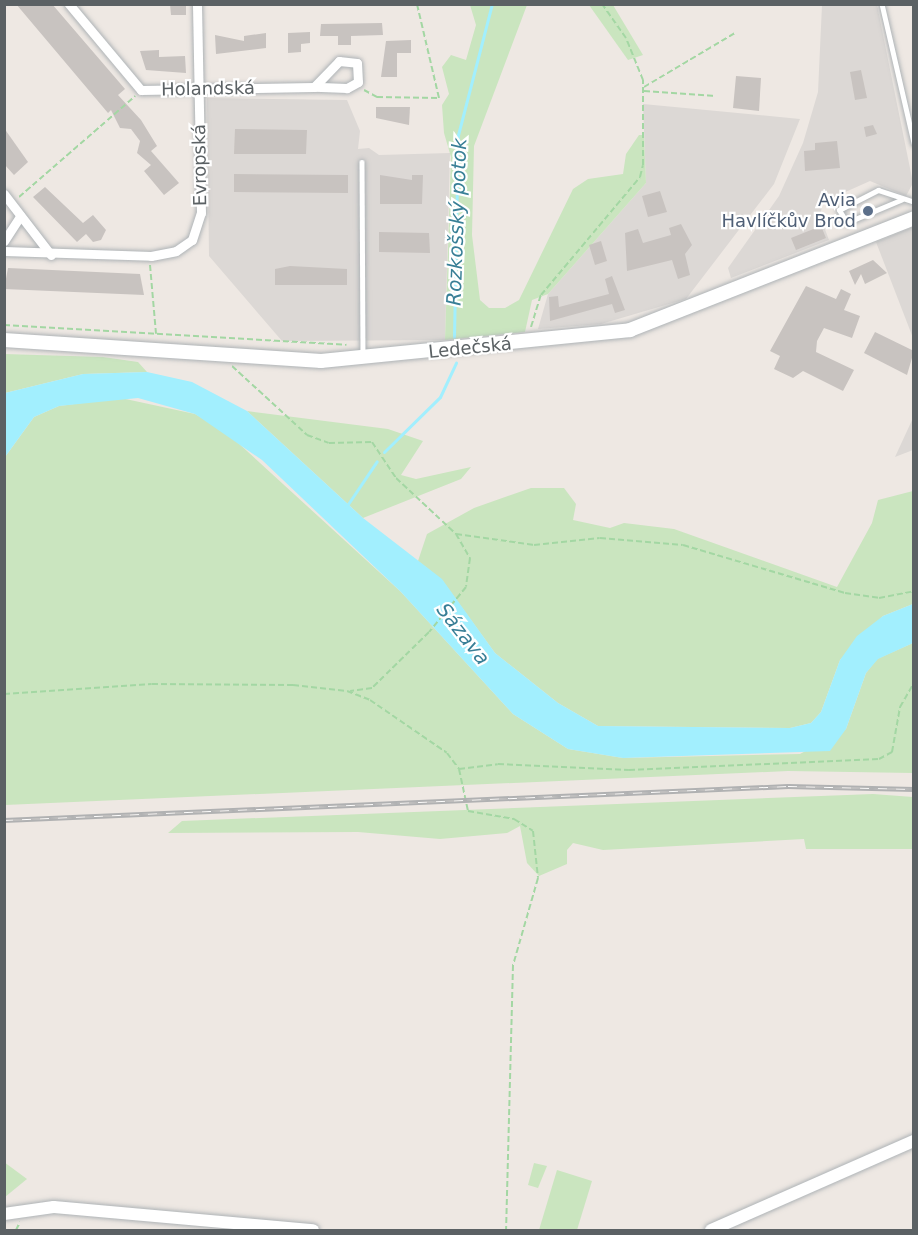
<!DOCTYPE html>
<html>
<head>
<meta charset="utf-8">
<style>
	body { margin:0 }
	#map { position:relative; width:918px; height:1235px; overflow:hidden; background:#eee8e3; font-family:"DejaVu Sans",sans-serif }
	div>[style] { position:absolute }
	.industrial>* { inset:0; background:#dcd8d5 }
	.green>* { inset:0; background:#cae5bf }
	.water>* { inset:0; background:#a2effe }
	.stream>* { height:3px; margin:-1.5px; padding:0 1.5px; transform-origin:1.5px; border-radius:1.5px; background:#a2effe }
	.building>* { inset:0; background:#c8c3c0 }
	.path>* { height:2px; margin-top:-1px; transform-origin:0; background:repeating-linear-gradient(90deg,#a3d7a3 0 6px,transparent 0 9px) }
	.roads { filter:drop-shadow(0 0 2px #aeb3b6) drop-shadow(0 0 2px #aeb3b6) }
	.service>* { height:4.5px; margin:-2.25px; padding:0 2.25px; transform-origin:2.25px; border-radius:2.25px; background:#fff }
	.minor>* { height:9px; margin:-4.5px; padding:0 4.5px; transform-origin:4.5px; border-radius:4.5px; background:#fff }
	.tertiary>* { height:12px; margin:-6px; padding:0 6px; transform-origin:6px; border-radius:6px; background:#fff }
	.secondary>* { height:14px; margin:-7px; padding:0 7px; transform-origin:7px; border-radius:7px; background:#fff }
	.rail>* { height:5px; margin-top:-2.5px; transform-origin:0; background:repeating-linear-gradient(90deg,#fff 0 9px,#b0b1b2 0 18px); box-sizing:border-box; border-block:2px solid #b0b1b2 }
	.dots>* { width:16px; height:16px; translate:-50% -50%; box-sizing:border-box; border:3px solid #fff; border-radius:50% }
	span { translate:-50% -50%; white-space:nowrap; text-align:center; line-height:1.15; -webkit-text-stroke:4.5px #fff; paint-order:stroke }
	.street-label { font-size:18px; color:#5b6164 }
	.service-label { font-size:18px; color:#4e5e75 }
	.right { translate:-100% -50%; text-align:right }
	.water-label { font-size:20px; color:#387f96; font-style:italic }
	.frame { position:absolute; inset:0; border:6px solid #5b6164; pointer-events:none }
</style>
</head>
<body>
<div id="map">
	<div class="industrial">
		<i style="clip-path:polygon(822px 5px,877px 5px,913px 183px,906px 196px,870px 181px,823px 202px,820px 216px,829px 240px,731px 278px,728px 268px,779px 196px,803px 143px,818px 92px)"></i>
		<i style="clip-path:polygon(207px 98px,347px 100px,360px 131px,358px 149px,369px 148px,379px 155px,450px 153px,445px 340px,282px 341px,209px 256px)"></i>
		<i style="clip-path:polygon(643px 104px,800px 119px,774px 184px,686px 299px,601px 324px,538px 329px,548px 294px,646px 183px)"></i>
		<i style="clip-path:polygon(913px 227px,913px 338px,876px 242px)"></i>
		<i style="clip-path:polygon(913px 418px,913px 450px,895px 457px)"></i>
	</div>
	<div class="green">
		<i style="clip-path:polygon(470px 5px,527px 5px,474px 146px,472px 235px,480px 300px,489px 308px,505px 308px,519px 300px,573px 189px,588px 179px,623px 174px,626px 154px,639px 135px,644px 135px,646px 183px,548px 294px,532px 300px,525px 332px,445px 340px,451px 157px,444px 133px,442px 105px,449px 94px,442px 67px,451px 55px,466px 60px,476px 25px)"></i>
		<i style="clip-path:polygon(589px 5px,613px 5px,643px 55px,628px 60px)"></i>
		<i style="clip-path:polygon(4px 354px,103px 357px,138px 362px,147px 372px,83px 374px,5px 393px)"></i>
		<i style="clip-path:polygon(121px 398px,195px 414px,224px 430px,401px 592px,513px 714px,568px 749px,623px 758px,800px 754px,846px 729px,866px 673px,877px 659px,913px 643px,913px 773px,788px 771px,5px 805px,5px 457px,34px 417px,59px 406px)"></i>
		<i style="clip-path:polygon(247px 411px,388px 429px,423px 441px,401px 475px,416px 479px,471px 467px,461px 479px,363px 518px)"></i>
		<i style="clip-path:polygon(531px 488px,564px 488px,576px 504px,573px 520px,610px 528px,624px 523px,674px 529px,837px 587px,872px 523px,878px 500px,913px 491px,913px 604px,883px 616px,840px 660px,821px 712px,811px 723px,790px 728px,598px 726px,558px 703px,495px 653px,442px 580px,418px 561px,427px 534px,474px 508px)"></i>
		<i style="clip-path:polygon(873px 794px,913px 797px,913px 849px,806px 849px,804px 839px,603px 850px,573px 843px,567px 850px,567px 864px,539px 876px,527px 863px,520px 826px,507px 833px,440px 839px,358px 832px,168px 833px,182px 821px)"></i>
		<i style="clip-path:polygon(4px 1162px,27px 1179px,5px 1197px,4px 1197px)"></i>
		<i style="clip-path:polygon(534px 1163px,547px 1166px,538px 1188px,528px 1185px)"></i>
		<i style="clip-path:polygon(557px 1170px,592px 1181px,577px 1230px,539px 1230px)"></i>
	</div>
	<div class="water">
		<i style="clip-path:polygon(147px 372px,192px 382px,247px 411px,363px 518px,442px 579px,495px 653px,558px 703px,598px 726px,790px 728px,811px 723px,821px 712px,840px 660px,857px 636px,883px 616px,913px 604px,913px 643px,878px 659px,866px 673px,846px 729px,830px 751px,623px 758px,568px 749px,513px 714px,401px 592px,262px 460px,195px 414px,138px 398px,59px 406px,34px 417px,5px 457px,5px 393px,83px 374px)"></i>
	</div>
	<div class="stream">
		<i style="left:454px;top:337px;width:202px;rotate:-88.9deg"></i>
		<i style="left:458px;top:135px;width:135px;rotate:-75.5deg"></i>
		<i style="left:384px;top:452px;width:78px;rotate:-44.5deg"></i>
		<i style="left:440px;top:397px;width:38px;rotate:-65deg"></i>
		<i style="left:346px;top:507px;width:55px;rotate:-56deg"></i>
	</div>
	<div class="building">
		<i style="clip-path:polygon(16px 4px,52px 4px,125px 89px,118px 95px,141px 120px,157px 146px,151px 151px,179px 183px,164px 195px,144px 171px,151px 165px,137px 153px,140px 141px,131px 129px,120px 128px,111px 110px,108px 113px)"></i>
		<i style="clip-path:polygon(170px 4px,186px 4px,186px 15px,171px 15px)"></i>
		<i style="clip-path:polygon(382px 23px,383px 35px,351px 36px,351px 45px,338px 45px,338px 36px,320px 36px,321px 24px)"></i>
		<i style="clip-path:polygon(310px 32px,310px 43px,301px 44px,301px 52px,288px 53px,288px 33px)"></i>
		<i style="clip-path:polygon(266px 33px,266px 48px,216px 54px,215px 35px,244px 41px,244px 36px)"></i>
		<i style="clip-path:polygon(411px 40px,411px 53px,397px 53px,397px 77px,381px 77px,386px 41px)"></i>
		<i style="clip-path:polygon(159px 50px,159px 57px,185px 56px,186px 73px,146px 70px,140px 51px)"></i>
		<i style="clip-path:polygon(861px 70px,867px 98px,855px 100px,850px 72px)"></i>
		<i style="clip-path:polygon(736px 76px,761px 78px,759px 111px,733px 108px)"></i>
		<i style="clip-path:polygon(376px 107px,410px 107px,409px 125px,376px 118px)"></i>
		<i style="clip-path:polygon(873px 125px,877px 134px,866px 137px,864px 127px)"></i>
		<i style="clip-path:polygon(4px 128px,28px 162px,14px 175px,4px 164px)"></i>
		<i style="clip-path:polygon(235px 129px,307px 130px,306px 154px,234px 154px)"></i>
		<i style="clip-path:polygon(837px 141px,840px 168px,805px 171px,804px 151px,815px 150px,815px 143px)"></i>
		<i style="clip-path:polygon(234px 174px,348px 175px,348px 193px,234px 192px)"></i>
		<i style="clip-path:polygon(380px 175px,412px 180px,412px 175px,423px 175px,422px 204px,380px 204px)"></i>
		<i style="clip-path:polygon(45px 187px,83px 223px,93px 215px,106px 230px,101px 240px,93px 242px,86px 234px,77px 242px,33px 197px)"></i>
		<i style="clip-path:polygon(660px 191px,667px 212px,648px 217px,642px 196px)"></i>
		<i style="clip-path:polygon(681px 224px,692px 245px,685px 254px,690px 275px,678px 279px,672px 260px,627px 271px,625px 233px,638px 229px,643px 243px,671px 235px,669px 228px)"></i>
		<i style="clip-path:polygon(821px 226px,826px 238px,796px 250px,791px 238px)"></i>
		<i style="clip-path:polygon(379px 232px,429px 233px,430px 253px,379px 252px)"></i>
		<i style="clip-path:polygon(601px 241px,607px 261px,595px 265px,589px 245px)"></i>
		<i style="clip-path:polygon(873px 260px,887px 273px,865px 284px,861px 274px,855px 285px,849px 271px)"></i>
		<i style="clip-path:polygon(290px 266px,347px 269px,347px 285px,275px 285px,275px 269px)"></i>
		<i style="clip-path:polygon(8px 268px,140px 274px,144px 295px,4px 289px)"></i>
		<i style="clip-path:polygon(612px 276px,625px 310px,615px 313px,612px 304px,550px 321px,549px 297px,558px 296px,559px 307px,609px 294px,605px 279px)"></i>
		<i style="clip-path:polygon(806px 286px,836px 299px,841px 289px,851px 294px,844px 310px,860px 316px,852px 338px,824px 328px,817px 341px,816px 352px,854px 370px,843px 391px,803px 371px,793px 378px,774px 369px,780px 356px,770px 351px)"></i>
		<i style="clip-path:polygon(875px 332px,914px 351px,907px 375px,864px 353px)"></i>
	</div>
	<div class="path">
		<i style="left:644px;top:87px;width:106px;rotate:-30.7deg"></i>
		<i style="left:364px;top:90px;width:15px;rotate:28deg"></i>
		<i style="left:377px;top:97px;width:62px;rotate:0.9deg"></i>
		<i style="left:439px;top:98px;width:97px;rotate:-103.2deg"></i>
		<i style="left:644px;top:91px;width:72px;rotate:4deg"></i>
		<i style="left:19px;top:197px;width:154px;rotate:-41deg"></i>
		<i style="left:150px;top:265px;width:69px;rotate:85deg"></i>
		<i style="left:4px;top:325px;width:343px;rotate:3.3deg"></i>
		<i style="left:531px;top:327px;width:34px;rotate:-73deg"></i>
		<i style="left:541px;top:295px;width:154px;rotate:-50deg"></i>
		<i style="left:640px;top:177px;width:12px;rotate:-76deg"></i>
		<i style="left:643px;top:165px;width:85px;rotate:-90deg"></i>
		<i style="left:643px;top:80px;width:45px;rotate:-112deg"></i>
		<i style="left:626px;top:38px;width:42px;rotate:-125.2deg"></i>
		<i style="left:232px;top:366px;width:102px;rotate:42.6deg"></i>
		<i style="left:307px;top:435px;width:23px;rotate:20deg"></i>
		<i style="left:329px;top:443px;width:43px;rotate:-1.3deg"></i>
		<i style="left:372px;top:442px;width:43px;rotate:56.3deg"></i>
		<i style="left:396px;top:478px;width:82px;rotate:43deg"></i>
		<i style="left:456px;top:534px;width:28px;rotate:60deg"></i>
		<i style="left:470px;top:558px;width:29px;rotate:98deg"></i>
		<i style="left:466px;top:587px;width:58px;rotate:129.4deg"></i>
		<i style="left:429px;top:632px;width:80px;rotate:135.5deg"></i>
		<i style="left:372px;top:688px;width:22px;rotate:172deg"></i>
		<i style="left:456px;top:534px;width:79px;rotate:8deg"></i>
		<i style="left:534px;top:545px;width:66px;rotate:-6.1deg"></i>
		<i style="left:600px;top:538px;width:83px;rotate:4.8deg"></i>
		<i style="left:683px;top:545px;width:169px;rotate:16.5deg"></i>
		<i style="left:845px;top:593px;width:34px;rotate:8deg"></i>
		<i style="left:879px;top:598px;width:36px;rotate:-11deg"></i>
		<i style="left:4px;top:694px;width:148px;rotate:-3.9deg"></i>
		<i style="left:152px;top:684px;width:141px;rotate:0.4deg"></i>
		<i style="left:293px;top:685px;width:54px;rotate:6.3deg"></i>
		<i style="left:347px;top:691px;width:25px;rotate:21deg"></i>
		<i style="left:370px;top:700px;width:93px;rotate:34.5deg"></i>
		<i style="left:447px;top:753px;width:20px;rotate:53deg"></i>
		<i style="left:459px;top:769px;width:43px;rotate:77.9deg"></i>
		<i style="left:468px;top:811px;width:47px;rotate:9.9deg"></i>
		<i style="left:514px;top:819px;width:22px;rotate:32deg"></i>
		<i style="left:533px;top:831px;width:47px;rotate:83.9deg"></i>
		<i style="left:538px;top:878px;width:91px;rotate:106deg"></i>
		<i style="left:513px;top:965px;width:265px;rotate:91.5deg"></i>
		<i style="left:459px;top:769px;width:39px;rotate:-7deg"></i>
		<i style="left:498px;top:764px;width:131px;rotate:2.6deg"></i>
		<i style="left:629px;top:770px;width:250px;rotate:-2.5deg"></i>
		<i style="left:879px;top:759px;width:15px;rotate:-28deg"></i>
		<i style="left:892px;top:752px;width:46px;rotate:-79.9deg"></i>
		<i style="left:900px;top:707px;width:28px;rotate:-60deg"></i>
		<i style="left:16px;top:1230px;width:9px;rotate:-63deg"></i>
	</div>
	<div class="roads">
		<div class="service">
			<i style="left:882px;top:4px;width:143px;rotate:77deg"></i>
			<i style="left:362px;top:162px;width:194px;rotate:89.7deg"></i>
			<i style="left:902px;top:200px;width:60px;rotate:157.3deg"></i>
			<i style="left:847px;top:223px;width:15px;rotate:-122deg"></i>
			<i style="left:839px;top:210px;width:44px;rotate:-27.1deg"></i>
			<i style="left:878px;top:190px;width:38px;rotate:18deg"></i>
		</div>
		<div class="minor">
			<i style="left:69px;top:4px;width:112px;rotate:50.1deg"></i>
			<i style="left:141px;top:90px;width:173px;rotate:-1deg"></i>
			<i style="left:339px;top:61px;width:18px;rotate:6deg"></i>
			<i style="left:357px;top:63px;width:19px;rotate:87deg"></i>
			<i style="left:358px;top:82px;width:13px;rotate:151deg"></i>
			<i style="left:347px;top:88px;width:33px;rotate:-178deg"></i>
			<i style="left:314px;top:87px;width:36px;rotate:-46deg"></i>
			<i style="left:4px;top:194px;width:77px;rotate:52.4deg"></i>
			<i style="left:4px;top:241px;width:30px;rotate:-57deg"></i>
			<i style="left:4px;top:251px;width:147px;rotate:1.9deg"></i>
			<i style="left:151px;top:256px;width:25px;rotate:-11deg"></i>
			<i style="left:176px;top:251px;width:19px;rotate:-35deg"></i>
			<i style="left:192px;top:240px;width:28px;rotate:-72deg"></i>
			<i style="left:201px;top:213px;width:209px;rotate:-91.1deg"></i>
		</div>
		<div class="tertiary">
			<i style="left:4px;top:1214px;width:50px;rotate:-8deg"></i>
			<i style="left:54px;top:1207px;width:260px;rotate:5.1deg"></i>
			<i style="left:711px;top:1230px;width:222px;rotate:-23.7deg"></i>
		</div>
		<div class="secondary">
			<i style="left:4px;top:340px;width:318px;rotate:3.8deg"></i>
			<i style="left:321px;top:361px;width:311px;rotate:-5.7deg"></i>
			<i style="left:630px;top:330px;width:305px;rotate:-21.5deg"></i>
		</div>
	</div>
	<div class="rail">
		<i style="left:4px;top:820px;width:785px;rotate:-2.48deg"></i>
		<i style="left:788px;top:786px;width:126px;rotate:1.4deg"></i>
	</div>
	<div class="dots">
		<i style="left:868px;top:211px;background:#5c6f8a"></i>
	</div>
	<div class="street-label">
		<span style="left:208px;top:89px;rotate:-1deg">Holandská</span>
		<span style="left:200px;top:165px;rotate:-91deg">Evropská</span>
		<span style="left:470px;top:348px;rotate:-6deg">Ledečská</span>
	</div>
	<div class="service-label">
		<span class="right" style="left:856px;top:211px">Avia<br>Havlíčkův Brod</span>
	</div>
	<div class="water-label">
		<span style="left:457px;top:222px;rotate:-88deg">Rozkošský potok</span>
		<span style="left:463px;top:634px;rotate:52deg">Sázava</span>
	</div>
	<div class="frame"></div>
</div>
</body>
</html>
